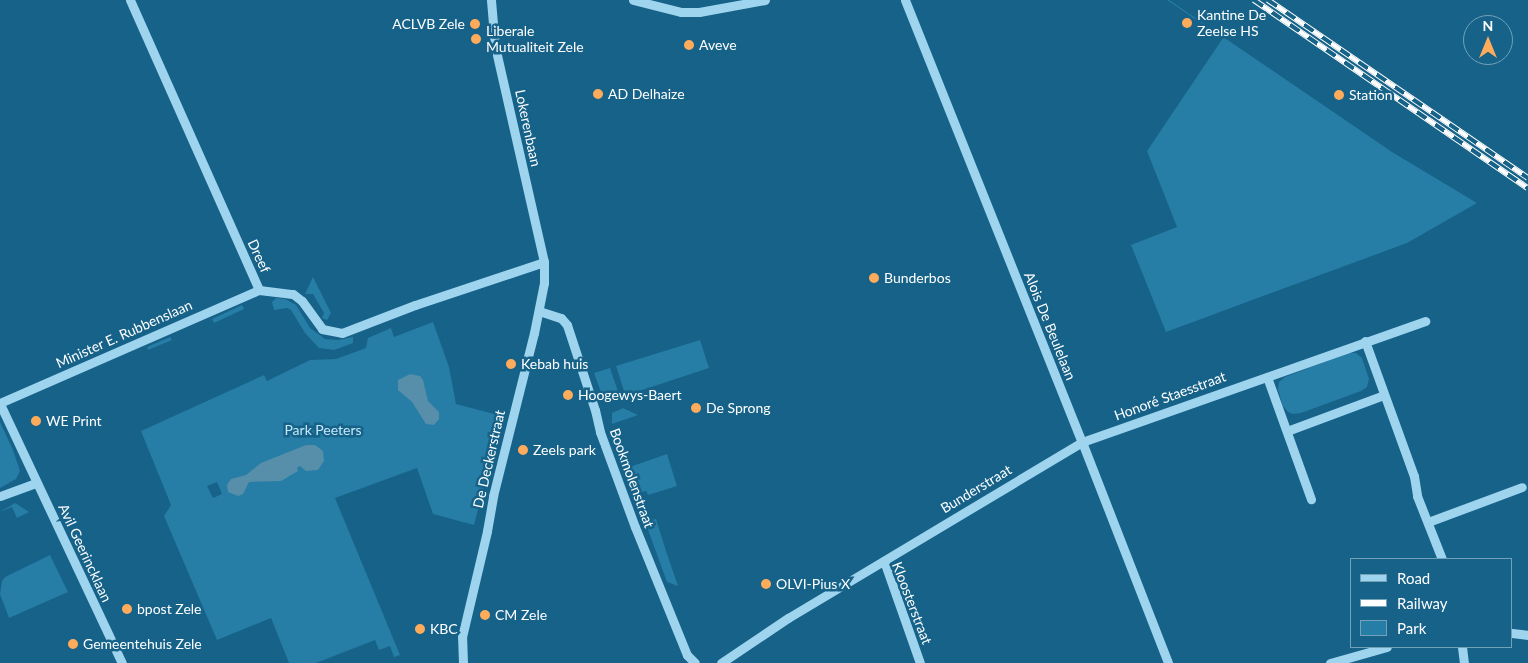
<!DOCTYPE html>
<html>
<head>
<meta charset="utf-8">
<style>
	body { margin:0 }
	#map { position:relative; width:1528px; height:663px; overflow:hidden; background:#166289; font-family:Lato,sans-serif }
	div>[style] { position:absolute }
	.green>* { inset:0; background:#267da6 }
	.water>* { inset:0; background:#578ea9 }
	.minor>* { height:9px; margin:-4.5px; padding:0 4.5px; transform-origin:4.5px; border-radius:4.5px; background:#9fd4ee }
	.rail>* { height:5.5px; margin-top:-2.75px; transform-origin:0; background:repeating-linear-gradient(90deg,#166289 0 11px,#fff 0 22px); box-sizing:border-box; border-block:1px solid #fff }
	.dots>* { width:14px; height:14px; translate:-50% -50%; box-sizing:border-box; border:2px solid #166289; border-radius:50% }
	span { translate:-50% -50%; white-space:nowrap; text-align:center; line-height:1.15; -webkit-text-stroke:5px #166289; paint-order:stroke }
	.poi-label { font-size:14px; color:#fff }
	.left { translate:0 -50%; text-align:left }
	.right { translate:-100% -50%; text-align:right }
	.street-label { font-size:14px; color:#fff }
	.park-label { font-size:14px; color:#c5e9fa }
	.legend { position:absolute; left:1350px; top:558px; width:162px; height:90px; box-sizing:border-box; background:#166289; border:1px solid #73a1b8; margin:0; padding:6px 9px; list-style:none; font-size:15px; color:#fff }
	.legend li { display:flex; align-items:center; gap:10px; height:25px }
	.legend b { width:25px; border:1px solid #73a1b8 }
	.north { position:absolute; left:1463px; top:15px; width:50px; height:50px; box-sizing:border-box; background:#166289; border:1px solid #73a1b8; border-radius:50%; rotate:0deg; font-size:14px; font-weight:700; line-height:20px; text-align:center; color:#fff }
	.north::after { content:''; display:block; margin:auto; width:18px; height:22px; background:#ffab5c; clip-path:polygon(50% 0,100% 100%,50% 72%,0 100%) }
</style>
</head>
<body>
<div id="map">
	<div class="green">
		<i style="clip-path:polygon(1167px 0,1169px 0,1392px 152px,1477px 203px,1407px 243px,1166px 332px,1131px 245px,1177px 227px,1147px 151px,1223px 38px)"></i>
		<i style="clip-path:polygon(313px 277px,331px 313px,327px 320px,322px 318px,324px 313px,313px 294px,305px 294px)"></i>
		<i style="clip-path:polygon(276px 298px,285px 299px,296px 305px,310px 328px,325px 339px,338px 340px,353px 337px,353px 343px,334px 350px,319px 348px,305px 333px,291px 310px,287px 308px,274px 310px,272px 302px)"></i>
		<i style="clip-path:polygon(242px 305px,244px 309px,214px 323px,212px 319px)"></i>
		<i style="clip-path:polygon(evenodd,433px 322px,449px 367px,456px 404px,502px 416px,474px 525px,433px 514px,417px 468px,335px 498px,400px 655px,394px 657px,390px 646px,379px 650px,375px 640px,316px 663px,289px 663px,271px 618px,217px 640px,164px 516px,171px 505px,141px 431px,264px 375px,267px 381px,310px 360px,336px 359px,366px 348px,368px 338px,391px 328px,394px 337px,433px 322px,217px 482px,222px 494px,213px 498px,207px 486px,217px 482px)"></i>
		<i style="clip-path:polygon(170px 337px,172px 340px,148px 350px,147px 347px)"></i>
		<i style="clip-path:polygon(700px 340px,709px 368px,627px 395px,625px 394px,616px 366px)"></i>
		<i style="clip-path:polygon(1348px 353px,1356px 353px,1362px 358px,1369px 379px,1367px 387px,1361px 391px,1301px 413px,1293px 414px,1288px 412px,1283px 406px,1278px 390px,1279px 382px,1285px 377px)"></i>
		<i style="clip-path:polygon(610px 368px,620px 397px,608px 399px,602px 395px,594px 373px)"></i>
		<i style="clip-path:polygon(623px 408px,638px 415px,612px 424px,612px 413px)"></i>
		<i style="clip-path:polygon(0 422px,13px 450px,20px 471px,16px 479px,0 488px)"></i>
		<i style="clip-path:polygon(667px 454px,677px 486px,648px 495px,646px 491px,636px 494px,627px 468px)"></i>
		<i style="clip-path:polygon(15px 503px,29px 512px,17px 518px,12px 507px,0 512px)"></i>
		<i style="clip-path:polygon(656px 519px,666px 551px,678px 586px,667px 582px,647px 527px,652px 520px)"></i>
		<i style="clip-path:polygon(50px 555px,68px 592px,9px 618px,0 594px,2px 581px,5px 577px)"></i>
	</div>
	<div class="water">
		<i style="clip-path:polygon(410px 374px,420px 376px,423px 380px,428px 401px,439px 412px,439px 419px,434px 425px,426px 424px,412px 402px,398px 390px,398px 380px)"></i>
		<i style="clip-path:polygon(306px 445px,315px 445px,323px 451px,324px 461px,318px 470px,306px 471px,300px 466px,297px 468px,298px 471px,281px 481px,249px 482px,243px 494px,238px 496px,228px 492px,227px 485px,231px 479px,246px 475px,261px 463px)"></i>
	</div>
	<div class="minor">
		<i style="left:130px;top:0;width:317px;rotate:66deg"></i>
		<i style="left:633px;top:0;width:49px;rotate:14deg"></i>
		<i style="left:681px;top:12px;width:18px"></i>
		<i style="left:699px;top:12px;width:67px;rotate:-10.3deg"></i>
		<i style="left:905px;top:0;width:476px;rotate:68.2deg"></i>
		<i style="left:1082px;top:442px;width:237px;rotate:68.7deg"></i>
		<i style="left:539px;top:311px;width:23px;rotate:18deg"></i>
		<i style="left:561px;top:318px;width:9px;rotate:49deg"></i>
		<i style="left:567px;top:325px;width:89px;rotate:71.8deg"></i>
		<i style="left:595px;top:410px;width:23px;rotate:77deg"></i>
		<i style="left:600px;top:432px;width:101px;rotate:69.8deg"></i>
		<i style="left:635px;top:527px;width:138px;rotate:67.9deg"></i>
		<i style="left:687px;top:655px;width:11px;rotate:45deg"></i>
		<i style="left:1365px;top:341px;width:144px;rotate:70.1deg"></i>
		<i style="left:1414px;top:476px;width:20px;rotate:81deg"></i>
		<i style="left:1417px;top:496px;width:68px;rotate:68.4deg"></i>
		<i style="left:1267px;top:377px;width:130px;rotate:70.2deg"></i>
		<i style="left:0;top:403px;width:283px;rotate:-23.6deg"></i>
		<i style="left:259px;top:290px;width:34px;rotate:7deg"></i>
		<i style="left:293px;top:294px;width:11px;rotate:38deg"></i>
		<i style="left:302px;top:301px;width:34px;rotate:54deg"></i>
		<i style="left:322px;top:329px;width:20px;rotate:11deg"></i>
		<i style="left:342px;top:333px;width:78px;rotate:-21deg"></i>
		<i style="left:415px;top:305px;width:136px;rotate:-18.4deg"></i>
		<i style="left:0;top:404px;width:286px;rotate:64.8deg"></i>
		<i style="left:1287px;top:431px;width:103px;rotate:-20.4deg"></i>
		<i style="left:0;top:496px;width:38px;rotate:-20deg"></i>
		<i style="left:1428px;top:522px;width:100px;rotate:-20.4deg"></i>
		<i style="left:884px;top:561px;width:108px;rotate:70.6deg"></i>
		<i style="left:1512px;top:633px;width:16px;rotate:7deg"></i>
		<i style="left:1462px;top:647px;width:16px;rotate:83deg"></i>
		<i style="left:463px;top:663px;width:26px;rotate:-92deg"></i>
		<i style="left:462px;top:637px;width:109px;rotate:-76.7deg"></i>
		<i style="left:487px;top:531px;width:36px;rotate:-80deg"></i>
		<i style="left:493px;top:496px;width:168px;rotate:-75.9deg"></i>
		<i style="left:534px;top:333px;width:51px;rotate:-78.7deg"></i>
		<i style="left:544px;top:283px;width:21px;rotate:-90deg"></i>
		<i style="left:544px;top:262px;width:221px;rotate:-102.8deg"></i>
		<i style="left:495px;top:47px;width:47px;rotate:-94.9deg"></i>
		<i style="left:721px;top:663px;width:81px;rotate:-33.9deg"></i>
		<i style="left:788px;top:618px;width:343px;rotate:-30.9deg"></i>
		<i style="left:1082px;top:442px;width:364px;rotate:-19.4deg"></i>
		<i style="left:1330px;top:663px;width:59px;rotate:-15.7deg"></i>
	</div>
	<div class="rail">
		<i style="left:1254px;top:0;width:332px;rotate:34.5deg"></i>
		<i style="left:1268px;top:0;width:315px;rotate:34.4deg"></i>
	</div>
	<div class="dots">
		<i style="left:1187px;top:23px;background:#ffab5c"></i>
		<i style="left:475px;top:24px;background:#ffab5c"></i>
		<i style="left:476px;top:39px;background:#ffab5c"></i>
		<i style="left:689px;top:45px;background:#ffab5c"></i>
		<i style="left:598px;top:94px;background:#ffab5c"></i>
		<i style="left:1339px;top:95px;background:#ffab5c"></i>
		<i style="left:874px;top:278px;background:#ffab5c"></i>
		<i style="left:511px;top:364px;background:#ffab5c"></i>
		<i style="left:568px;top:395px;background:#ffab5c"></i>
		<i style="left:696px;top:408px;background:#ffab5c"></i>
		<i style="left:36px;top:421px;background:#ffab5c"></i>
		<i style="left:523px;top:450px;background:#ffab5c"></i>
		<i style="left:766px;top:584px;background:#ffab5c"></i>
		<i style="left:127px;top:609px;background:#ffab5c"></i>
		<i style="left:485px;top:615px;background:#ffab5c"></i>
		<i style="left:420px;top:629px;background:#ffab5c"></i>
		<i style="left:73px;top:644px;background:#ffab5c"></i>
	</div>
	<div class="poi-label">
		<span class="left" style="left:1197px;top:23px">Kantine De<br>Zeelse HS</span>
		<span class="right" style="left:465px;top:24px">ACLVB Zele</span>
		<span class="left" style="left:486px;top:39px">Liberale<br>Mutualiteit Zele</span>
		<span class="left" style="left:699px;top:45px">Aveve</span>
		<span class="left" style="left:608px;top:94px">AD Delhaize</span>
		<span class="left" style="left:1349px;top:95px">Station</span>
		<span class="left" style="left:884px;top:278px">Bunderbos</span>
		<span class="left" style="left:521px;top:364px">Kebab huis</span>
		<span class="left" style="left:578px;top:395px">Hoogewys-Baert</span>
		<span class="left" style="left:706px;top:408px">De Sprong</span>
		<span class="left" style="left:46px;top:421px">WE Print</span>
		<span class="left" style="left:533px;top:450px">Zeels park</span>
		<span class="left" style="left:776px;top:584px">OLVI-Pius X</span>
		<span class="left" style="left:137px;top:609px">bpost Zele</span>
		<span class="left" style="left:495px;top:615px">CM Zele</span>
		<span class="left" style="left:430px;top:629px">KBC</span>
		<span class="left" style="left:83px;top:644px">Gemeentehuis Zele</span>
	</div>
	<div class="street-label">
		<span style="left:528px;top:128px;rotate:78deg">Lokerenbaan</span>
		<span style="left:259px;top:256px;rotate:65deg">Dreef</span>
		<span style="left:1050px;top:326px;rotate:68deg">Alois De Beulelaan</span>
		<span style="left:124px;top:334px;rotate:-24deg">Minister E. Rubbenslaan</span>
		<span style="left:1170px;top:396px;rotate:-20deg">Honoré Staesstraat</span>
		<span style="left:489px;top:459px;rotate:-77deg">De Deckerstraat</span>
		<span style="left:632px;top:478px;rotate:70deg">Bookmolenstraat</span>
		<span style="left:976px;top:489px;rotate:-31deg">Bunderstraat</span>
		<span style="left:85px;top:553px;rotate:65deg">Avil Geerincklaan</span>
		<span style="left:912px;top:603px;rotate:69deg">Kloosterstraat</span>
	</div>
	<div class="park-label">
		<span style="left:323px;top:430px">Park Peeters</span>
	</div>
	<ul class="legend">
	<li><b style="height:6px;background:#9fd4ee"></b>Road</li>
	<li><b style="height:6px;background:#fff"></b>Railway</li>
	<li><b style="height:14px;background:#267da6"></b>Park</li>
	</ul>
	<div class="north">N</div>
</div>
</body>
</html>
